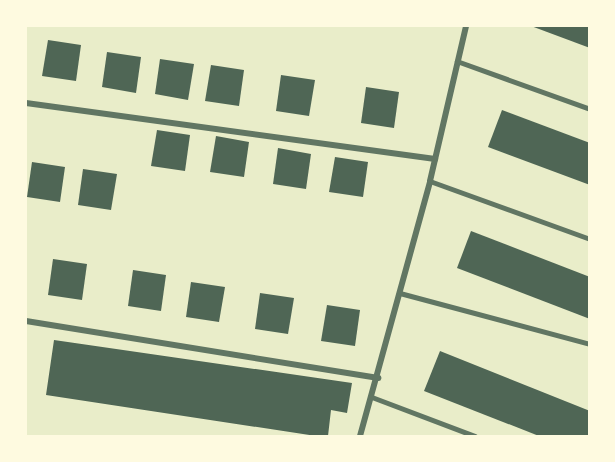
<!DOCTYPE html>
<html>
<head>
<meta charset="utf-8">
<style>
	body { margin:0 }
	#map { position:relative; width:615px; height:462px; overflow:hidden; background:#e9edc9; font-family:"Sofia Sans Condensed",sans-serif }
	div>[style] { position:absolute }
	.building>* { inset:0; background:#4f6655 }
	.service>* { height:4.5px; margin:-2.25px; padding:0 2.25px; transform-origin:2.25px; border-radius:2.25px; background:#617663 }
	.minor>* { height:6px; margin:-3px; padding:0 3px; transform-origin:3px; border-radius:3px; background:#617663 }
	span { translate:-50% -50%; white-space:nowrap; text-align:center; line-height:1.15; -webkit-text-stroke:4.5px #fefae0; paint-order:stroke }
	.frame { position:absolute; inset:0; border:27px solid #fefae0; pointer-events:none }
</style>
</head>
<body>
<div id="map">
	<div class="building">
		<i style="clip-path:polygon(531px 26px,590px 26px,590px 48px)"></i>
		<i style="clip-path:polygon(48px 40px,81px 45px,76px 81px,42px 76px)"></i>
		<i style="clip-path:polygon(107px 52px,141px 57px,136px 93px,102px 87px)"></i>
		<i style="clip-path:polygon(160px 59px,194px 64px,188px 100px,155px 94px)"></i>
		<i style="clip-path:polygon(211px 65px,244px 70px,239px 106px,205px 101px)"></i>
		<i style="clip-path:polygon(281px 75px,315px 80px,309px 116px,276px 111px)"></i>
		<i style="clip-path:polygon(366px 87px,399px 92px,394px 128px,361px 123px)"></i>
		<i style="clip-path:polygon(502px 110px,590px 143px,590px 185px,488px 147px)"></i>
		<i style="clip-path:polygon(157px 130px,190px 135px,185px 171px,151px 166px)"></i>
		<i style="clip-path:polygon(216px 136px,249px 142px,244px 177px,210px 172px)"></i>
		<i style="clip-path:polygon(278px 148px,311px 154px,306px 189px,273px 184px)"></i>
		<i style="clip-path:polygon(335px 157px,368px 162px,363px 197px,329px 192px)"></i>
		<i style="clip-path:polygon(32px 162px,65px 167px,60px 202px,27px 197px)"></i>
		<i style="clip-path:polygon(83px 169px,117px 174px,111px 210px,78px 205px)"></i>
		<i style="clip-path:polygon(471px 231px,590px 277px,590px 319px,457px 268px)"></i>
		<i style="clip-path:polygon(53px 259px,87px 264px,82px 300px,48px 295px)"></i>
		<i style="clip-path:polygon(133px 270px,166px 275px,161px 311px,128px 306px)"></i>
		<i style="clip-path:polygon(191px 282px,225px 287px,219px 322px,186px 317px)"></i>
		<i style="clip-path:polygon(260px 293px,294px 298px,288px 334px,255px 329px)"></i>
		<i style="clip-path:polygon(327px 305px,360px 310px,355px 346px,321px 341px)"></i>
		<i style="clip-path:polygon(54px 340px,352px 383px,347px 413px,331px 410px,328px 436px,316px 436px,46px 395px)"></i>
		<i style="clip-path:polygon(440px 351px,590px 411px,590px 436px,539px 436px,424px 391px)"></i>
	</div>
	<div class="service">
		<i style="left:457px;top:61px;width:141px;rotate:19.8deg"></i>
		<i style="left:430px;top:181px;width:170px;rotate:19.9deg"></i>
		<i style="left:400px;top:293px;width:197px;rotate:15deg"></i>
		<i style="left:372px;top:397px;width:110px;rotate:20.7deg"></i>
	</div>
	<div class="minor">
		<i style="left:26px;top:103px;width:413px;rotate:7.8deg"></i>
		<i style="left:26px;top:321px;width:357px;rotate:9.2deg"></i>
		<i style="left:360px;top:436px;width:264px;rotate:-74.6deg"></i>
		<i style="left:430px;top:181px;width:159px;rotate:-76.9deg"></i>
	</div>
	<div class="frame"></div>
</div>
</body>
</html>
